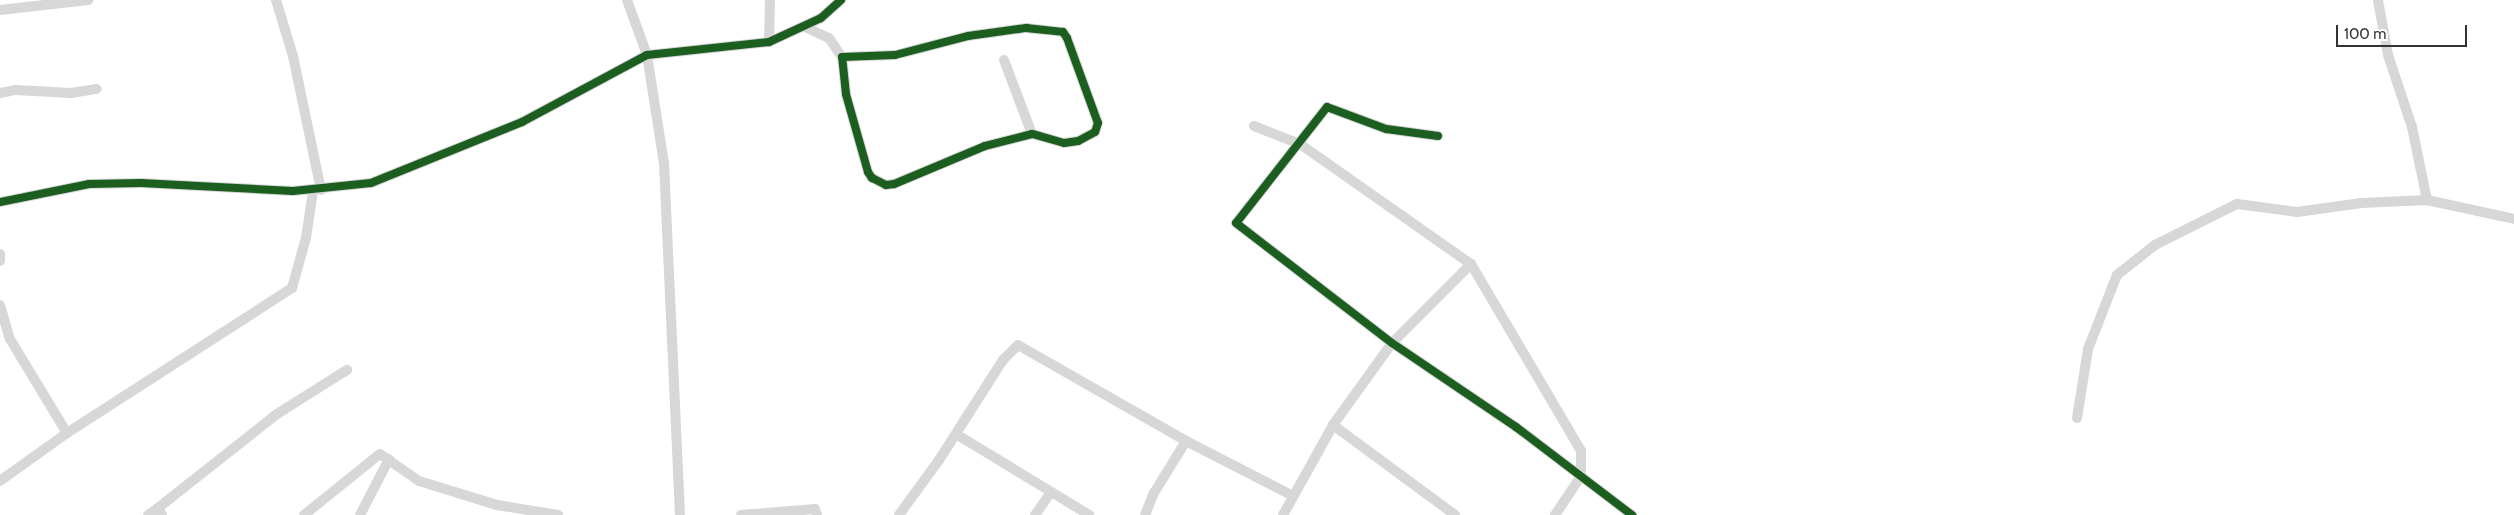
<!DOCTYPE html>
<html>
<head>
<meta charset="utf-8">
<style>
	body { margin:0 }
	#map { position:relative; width:2514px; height:515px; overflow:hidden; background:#fff; font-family:Cabin,sans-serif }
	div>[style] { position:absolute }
	.minor>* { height:10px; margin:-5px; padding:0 5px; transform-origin:5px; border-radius:5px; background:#d7d7d7 }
	.cycleway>* { height:8px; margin:-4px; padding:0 4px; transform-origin:4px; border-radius:4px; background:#1b5e20 }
	span { translate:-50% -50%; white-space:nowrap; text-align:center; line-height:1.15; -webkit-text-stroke:5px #fff; paint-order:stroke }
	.scale { position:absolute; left:2336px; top:25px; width:131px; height:22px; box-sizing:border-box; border:2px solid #333; border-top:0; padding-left:6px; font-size:15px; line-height:18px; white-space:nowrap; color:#333; -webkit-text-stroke:4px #fff; paint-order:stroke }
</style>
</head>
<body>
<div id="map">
	<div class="minor">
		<i style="left:276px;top:0;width:59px;rotate:73.1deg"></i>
		<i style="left:293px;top:56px;width:137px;rotate:78.2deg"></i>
		<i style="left:627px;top:0;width:59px;rotate:70deg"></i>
		<i style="left:647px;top:55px;width:109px;rotate:81.1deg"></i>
		<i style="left:664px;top:163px;width:352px;rotate:87.4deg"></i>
		<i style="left:2378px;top:0;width:56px;rotate:79.7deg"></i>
		<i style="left:2388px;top:55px;width:76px;rotate:71.6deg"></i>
		<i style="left:2412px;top:127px;width:75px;rotate:78.4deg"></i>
		<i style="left:0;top:10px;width:89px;rotate:-6.5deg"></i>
		<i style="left:805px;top:27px;width:26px;rotate:25deg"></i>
		<i style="left:829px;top:38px;width:23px;rotate:56deg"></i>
		<i style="left:1026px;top:28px;width:37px;rotate:6deg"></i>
		<i style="left:1063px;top:32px;width:7px;rotate:56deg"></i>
		<i style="left:1067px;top:38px;width:90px;rotate:70deg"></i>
		<i style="left:1098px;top:123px;width:9px;rotate:108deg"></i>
		<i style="left:1095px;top:132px;width:19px;rotate:152deg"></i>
		<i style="left:1078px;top:141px;width:14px;rotate:172deg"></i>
		<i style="left:1064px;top:143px;width:33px;rotate:-164deg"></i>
		<i style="left:1032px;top:134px;width:49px;rotate:165.7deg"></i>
		<i style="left:985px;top:146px;width:99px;rotate:157.3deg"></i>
		<i style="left:894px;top:184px;width:8px;rotate:173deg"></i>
		<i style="left:886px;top:185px;width:16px;rotate:-153deg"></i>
		<i style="left:872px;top:178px;width:7px;rotate:-124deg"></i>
		<i style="left:868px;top:172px;width:81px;rotate:-105.8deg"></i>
		<i style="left:846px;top:94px;width:37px;rotate:-96deg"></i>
		<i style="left:842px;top:57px;width:53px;rotate:-2.2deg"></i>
		<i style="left:895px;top:55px;width:75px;rotate:-14.6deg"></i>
		<i style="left:968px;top:36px;width:59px;rotate:-7.9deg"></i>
		<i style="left:769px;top:42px;width:42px;rotate:-88.6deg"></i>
		<i style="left:1004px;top:60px;width:79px;rotate:69.3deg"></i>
		<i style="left:0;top:93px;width:16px;rotate:-11deg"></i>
		<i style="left:16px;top:90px;width:55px;rotate:3.1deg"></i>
		<i style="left:71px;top:93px;width:26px;rotate:-9deg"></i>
		<i style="left:1254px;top:126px;width:49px;rotate:21.4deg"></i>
		<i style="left:1300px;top:144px;width:209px;rotate:35.1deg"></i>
		<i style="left:1471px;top:264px;width:217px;rotate:59.5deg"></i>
		<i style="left:1581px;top:451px;width:25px;rotate:90deg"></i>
		<i style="left:1581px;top:476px;width:47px;rotate:123.7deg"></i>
		<i style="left:1438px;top:136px;width:52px;rotate:-172.3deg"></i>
		<i style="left:1386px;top:129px;width:63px;rotate:-159.6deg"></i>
		<i style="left:1327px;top:107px;width:147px;rotate:128.1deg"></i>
		<i style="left:1236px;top:223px;width:197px;rotate:37.6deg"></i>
		<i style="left:1392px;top:343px;width:150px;rotate:34.1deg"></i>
		<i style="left:1516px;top:427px;width:146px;rotate:37.2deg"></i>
		<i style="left:0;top:202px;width:91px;rotate:-11.4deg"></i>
		<i style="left:89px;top:184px;width:52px;rotate:-1.1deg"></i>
		<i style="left:141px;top:183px;width:152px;rotate:3deg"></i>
		<i style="left:293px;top:191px;width:78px;rotate:-5.9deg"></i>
		<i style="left:371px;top:183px;width:163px;rotate:-22deg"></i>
		<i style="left:522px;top:122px;width:142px;rotate:-28.2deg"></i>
		<i style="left:647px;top:55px;width:123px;rotate:-6.1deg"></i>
		<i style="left:769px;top:42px;width:57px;rotate:-24.8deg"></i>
		<i style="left:821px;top:18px;width:27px;rotate:-42deg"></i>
		<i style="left:0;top:254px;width:7px;rotate:90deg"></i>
		<i style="left:0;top:305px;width:35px;rotate:74deg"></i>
		<i style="left:10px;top:339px;width:110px;rotate:58.8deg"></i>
		<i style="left:2077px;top:418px;width:70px;rotate:-80.9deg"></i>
		<i style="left:2088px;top:349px;width:79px;rotate:-68.6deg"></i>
		<i style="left:2117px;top:275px;width:48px;rotate:-38.3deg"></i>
		<i style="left:2155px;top:245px;width:92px;rotate:-26.6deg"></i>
		<i style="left:2237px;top:204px;width:61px;rotate:7.6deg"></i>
		<i style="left:2297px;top:212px;width:65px;rotate:-8deg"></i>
		<i style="left:2361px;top:203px;width:66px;rotate:-2.6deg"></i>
		<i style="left:2427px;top:200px;width:89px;rotate:12.3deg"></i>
		<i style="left:1333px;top:425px;width:101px;rotate:-54.3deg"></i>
		<i style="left:1392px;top:343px;width:112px;rotate:-45deg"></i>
		<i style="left:956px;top:434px;width:156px;rotate:31.3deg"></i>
		<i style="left:0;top:481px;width:82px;rotate:-35.6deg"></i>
		<i style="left:67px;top:433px;width:268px;rotate:-32.8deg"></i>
		<i style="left:292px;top:288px;width:52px;rotate:-74.4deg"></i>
		<i style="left:306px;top:238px;width:48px;rotate:-81.5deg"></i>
		<i style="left:148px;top:515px;width:12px;rotate:-35deg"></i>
		<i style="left:162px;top:515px;width:8px;rotate:-120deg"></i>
		<i style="left:158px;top:508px;width:152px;rotate:-38.3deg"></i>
		<i style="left:277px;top:414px;width:83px;rotate:-32.2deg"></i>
		<i style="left:304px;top:515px;width:97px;rotate:-38.8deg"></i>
		<i style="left:380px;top:454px;width:47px;rotate:34.7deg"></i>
		<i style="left:419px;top:481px;width:82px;rotate:17.1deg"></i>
		<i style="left:497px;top:505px;width:62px;rotate:9.3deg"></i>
		<i style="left:360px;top:515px;width:63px;rotate:-62.6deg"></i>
		<i style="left:741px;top:515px;width:74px;rotate:-4.6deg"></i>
		<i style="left:815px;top:509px;width:6px;rotate:72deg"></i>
		<i style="left:899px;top:515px;width:68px;rotate:-54deg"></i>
		<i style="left:939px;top:460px;width:119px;rotate:-57.4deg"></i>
		<i style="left:1003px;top:360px;width:21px;rotate:-45deg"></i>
		<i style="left:1018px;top:345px;width:193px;rotate:29.7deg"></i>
		<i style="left:1035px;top:515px;width:28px;rotate:-55deg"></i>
		<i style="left:1145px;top:515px;width:24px;rotate:-68deg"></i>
		<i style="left:1154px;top:493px;width:61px;rotate:-58.4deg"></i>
		<i style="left:1186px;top:441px;width:120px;rotate:27.2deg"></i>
		<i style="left:1283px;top:515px;width:103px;rotate:-60.9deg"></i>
		<i style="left:1333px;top:425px;width:152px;rotate:36.4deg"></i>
	</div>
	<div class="cycleway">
		<i style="left:1026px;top:28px;width:37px;rotate:6deg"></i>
		<i style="left:1063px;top:32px;width:7px;rotate:56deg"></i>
		<i style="left:1067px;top:38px;width:90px;rotate:70deg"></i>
		<i style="left:1098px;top:123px;width:9px;rotate:108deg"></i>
		<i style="left:1095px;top:132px;width:19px;rotate:152deg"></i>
		<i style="left:1078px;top:141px;width:14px;rotate:172deg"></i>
		<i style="left:1064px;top:143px;width:33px;rotate:-164deg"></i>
		<i style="left:1032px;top:134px;width:49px;rotate:165.7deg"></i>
		<i style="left:985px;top:146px;width:99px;rotate:157.3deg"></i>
		<i style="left:894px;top:184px;width:8px;rotate:173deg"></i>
		<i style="left:886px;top:185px;width:16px;rotate:-153deg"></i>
		<i style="left:872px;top:178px;width:7px;rotate:-124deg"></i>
		<i style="left:868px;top:172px;width:81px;rotate:-105.8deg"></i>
		<i style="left:846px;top:94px;width:37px;rotate:-96deg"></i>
		<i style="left:842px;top:57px;width:53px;rotate:-2.2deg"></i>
		<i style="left:895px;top:55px;width:75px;rotate:-14.6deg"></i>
		<i style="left:968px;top:36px;width:59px;rotate:-7.9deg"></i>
		<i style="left:1438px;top:136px;width:52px;rotate:-172.3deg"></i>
		<i style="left:1386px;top:129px;width:63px;rotate:-159.6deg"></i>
		<i style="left:1327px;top:107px;width:147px;rotate:128.1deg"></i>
		<i style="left:1236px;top:223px;width:197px;rotate:37.6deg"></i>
		<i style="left:1392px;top:343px;width:150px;rotate:34.1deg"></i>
		<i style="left:1516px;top:427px;width:146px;rotate:37.2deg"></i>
		<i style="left:0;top:202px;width:91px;rotate:-11.4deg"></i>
		<i style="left:89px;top:184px;width:52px;rotate:-1.1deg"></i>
		<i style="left:141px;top:183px;width:152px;rotate:3deg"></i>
		<i style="left:293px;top:191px;width:78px;rotate:-5.9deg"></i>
		<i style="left:371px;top:183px;width:163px;rotate:-22deg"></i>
		<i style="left:522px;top:122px;width:142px;rotate:-28.2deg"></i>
		<i style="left:647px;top:55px;width:123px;rotate:-6.1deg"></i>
		<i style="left:769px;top:42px;width:57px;rotate:-24.8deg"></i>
		<i style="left:821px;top:18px;width:27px;rotate:-42deg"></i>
	</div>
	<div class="scale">100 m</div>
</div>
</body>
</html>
